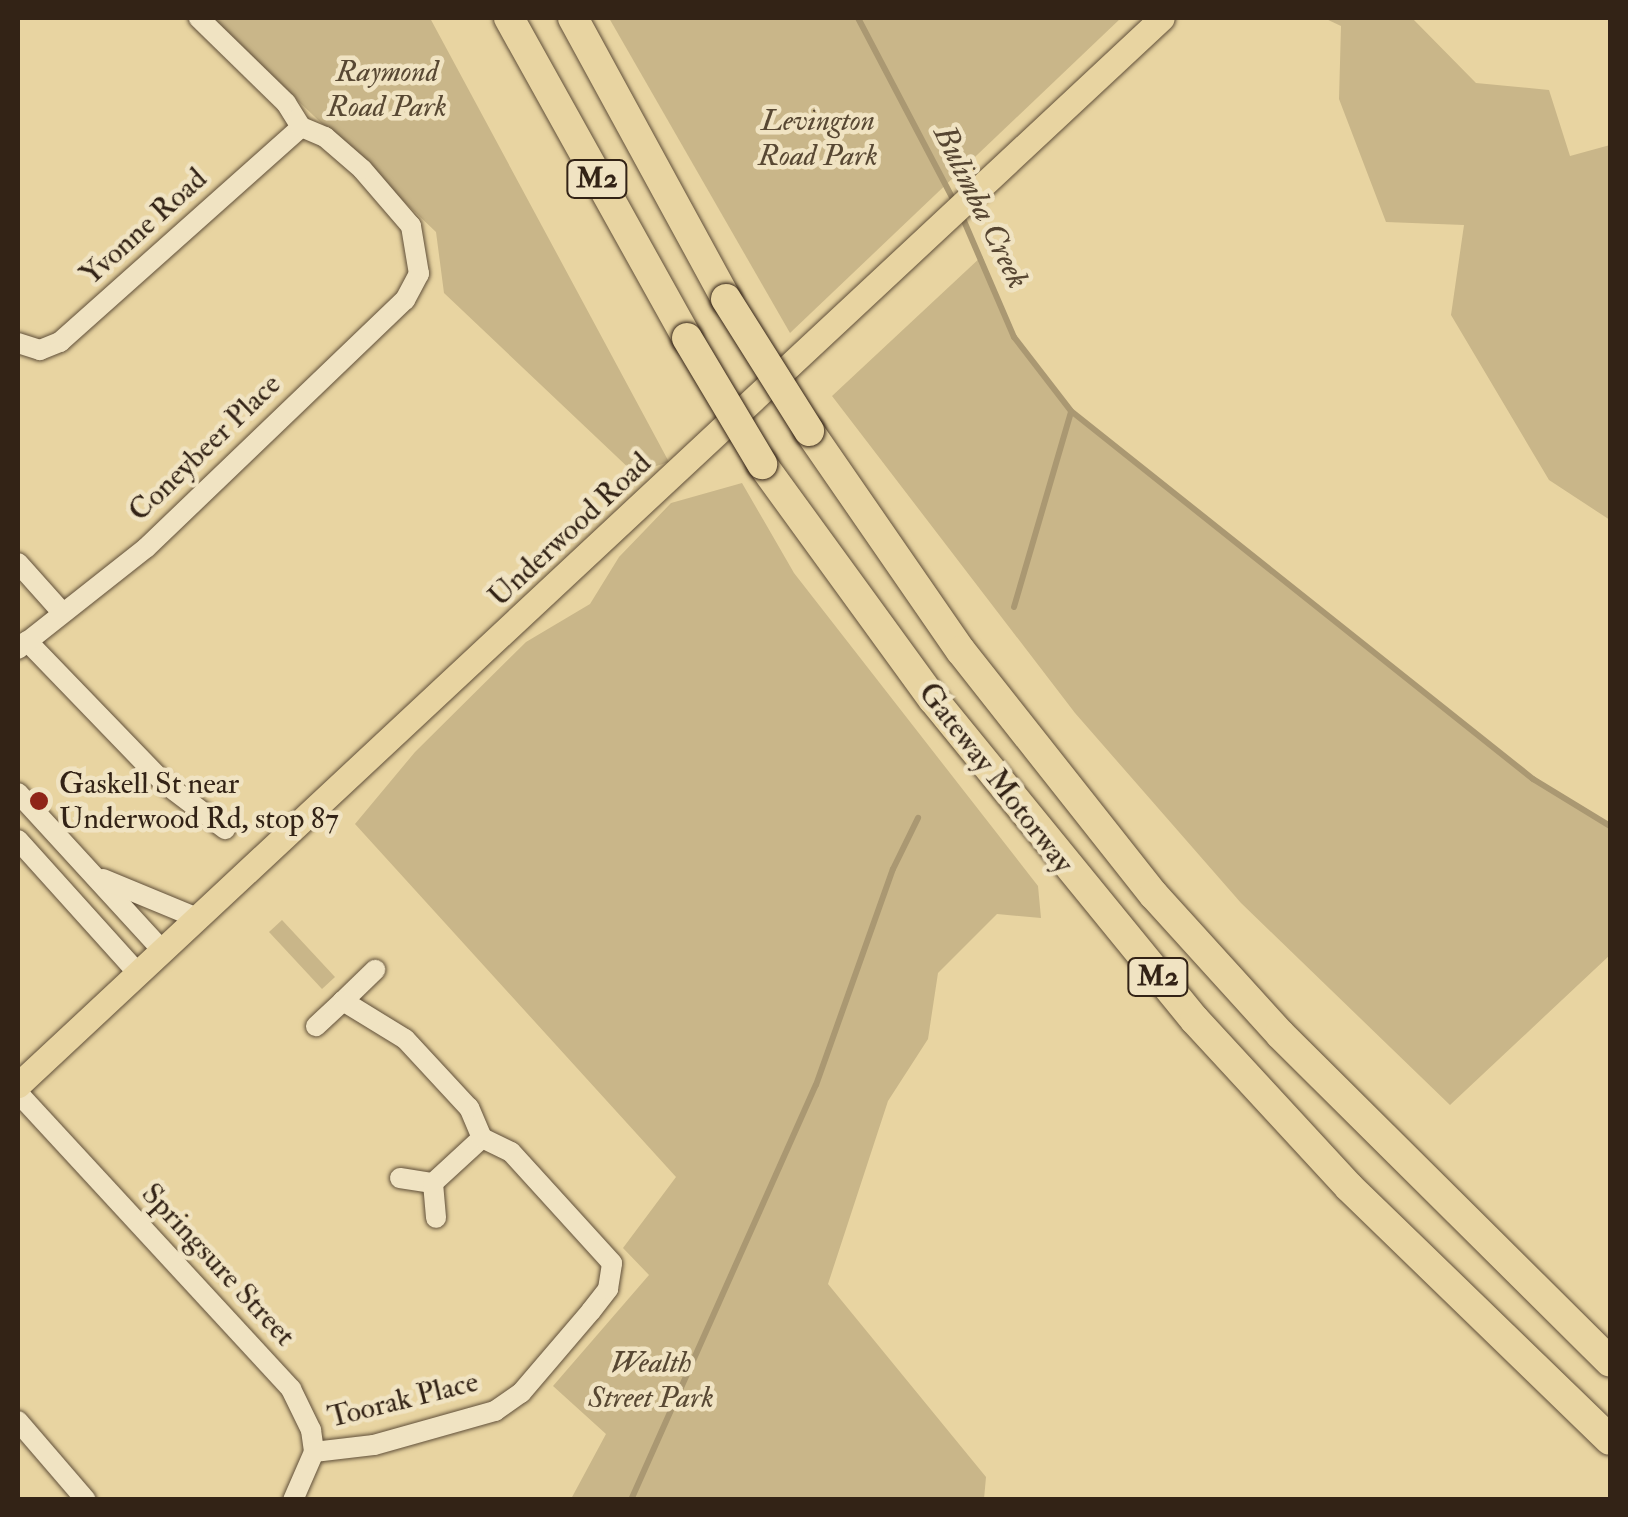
<!DOCTYPE html>
<html>
<head>
<meta charset="utf-8">
<style>
	body { margin:0 }
	#map { position:relative; width:1628px; height:1517px; overflow:hidden; background:#e8d4a1; font-family:"IM FELL Double Pica",serif }
	div>[style] { position:absolute }
	.green>* { inset:0; background:#c9b689 }
	.stream>* { height:6px; margin:-3px; padding:0 3px; transform-origin:3px; border-radius:3px; background:#aa9872 }
	.roads { filter:drop-shadow(0 0 2px #604f39) drop-shadow(0 0 2px #604f39) }
	.minor>* { height:20px; margin:-10px; padding:0 10px; transform-origin:10px; border-radius:10px; background:#f0e3c2 }
	.major>* { height:25px; margin:-12.5px; padding:0 12.5px; transform-origin:12.5px; border-radius:12.5px; background:#e8d4a1 }
	.highway>* { height:30px; margin:-15px; padding:0 15px; transform-origin:15px; border-radius:15px; background:#e8d4a1 }
	.bridges { filter:drop-shadow(0 0 2px #332316) drop-shadow(0 0 2px #332316) }
	.highway-bridge>* { height:30px; margin:-15px; padding:0 15px; transform-origin:15px; border-radius:15px; background:#e8d4a1 }
	.dots>* { width:28px; height:28px; translate:-50% -50%; box-sizing:border-box; border:5px solid #f0e3c2; border-radius:50% }
	span { translate:-50% -50%; white-space:nowrap; text-align:center; line-height:1.15; -webkit-text-stroke:9px #f0e3c2; paint-order:stroke }
	.shield-label span { padding:2px 8px; background:#f0e3c2; border:2px solid; border-radius:8px; -webkit-text-stroke-width:0 }
	.shield-label { font-size:28px; color:#332316; font-weight:700 }
	.park-label { font-size:30px; color:#584833; font-style:italic }
	.street-label { font-size:30px; color:#332316 }
	.poi-label { font-size:30px; color:#332316 }
	.left { translate:0 -50%; text-align:left }
	.water-label { font-size:32px; color:#574632; font-style:italic }
	.frame { position:absolute; inset:0; border:20px solid #332316; pointer-events:none }
</style>
</head>
<body>
<div id="map">
	<div class="green">
		<i style="clip-path:polygon(211px 18px,430px 18px,669px 462px,634px 473px,444px 293px,436px 232px)"></i>
		<i style="clip-path:polygon(609px 18px,1121px 18px,790px 333px)"></i>
		<i style="clip-path:polygon(1324px 18px,1412px 18px,1476px 83px,1549px 90px,1570px 156px,1610px 145px,1610px 520px,1549px 480px,1451px 315px,1464px 225px,1386px 222px,1339px 99px,1341px 26px)"></i>
		<i style="clip-path:polygon(982px 256px,1014px 337px,1071px 411px,1533px 779px,1610px 826px,1610px 955px,1450px 1105px,1241px 903px,1075px 713px,832px 396px)"></i>
		<i style="clip-path:polygon(742px 483px,794px 573px,1038px 886px,1041px 918px,997px 914px,938px 973px,928px 1039px,888px 1101px,828px 1284px,986px 1477px,984px 1499px,571px 1499px,606px 1434px,553px 1386px,649px 1275px,623px 1248px,676px 1177px,355px 824px,415px 752px,526px 642px,590px 604px,619px 557px,671px 503px)"></i>
		<i style="clip-path:polygon(282px 920px,335px 977px,322px 989px,269px 932px)"></i>
	</div>
	<div class="stream">
		<i style="left:858px;top:18px;width:209px;rotate:62.3deg"></i>
		<i style="left:961px;top:214px;width:134px;rotate:66.7deg"></i>
		<i style="left:1014px;top:337px;width:93px;rotate:52.4deg"></i>
		<i style="left:1071px;top:411px;width:591px;rotate:38.54deg"></i>
		<i style="left:1533px;top:779px;width:90px;rotate:31.4deg"></i>
		<i style="left:1014px;top:607px;width:203px;rotate:-73.7deg"></i>
		<i style="left:631px;top:1500px;width:454px;rotate:-66deg"></i>
		<i style="left:816px;top:1085px;width:229px;rotate:-70.4deg"></i>
		<i style="left:893px;top:869px;width:57px;rotate:-63.9deg"></i>
	</div>
	<div class="roads">
		<div class="minor">
			<i style="left:18px;top:343px;width:23px;rotate:18deg"></i>
			<i style="left:40px;top:350px;width:22px;rotate:-22deg"></i>
			<i style="left:60px;top:342px;width:323px;rotate:-41.7deg"></i>
			<i style="left:18px;top:563px;width:63px;rotate:48.2deg"></i>
			<i style="left:27px;top:641px;width:196px;rotate:46deg"></i>
			<i style="left:163px;top:782px;width:78px;rotate:37.2deg"></i>
			<i style="left:18px;top:649px;width:163px;rotate:-38.3deg"></i>
			<i style="left:146px;top:548px;width:359px;rotate:-43.8deg"></i>
			<i style="left:405px;top:300px;width:30px;rotate:-62deg"></i>
			<i style="left:419px;top:274px;width:49px;rotate:-99.5deg"></i>
			<i style="left:411px;top:226px;width:75px;rotate:-130.7deg"></i>
			<i style="left:362px;top:169px;width:49px;rotate:-139.1deg"></i>
			<i style="left:325px;top:137px;width:26px;rotate:-157deg"></i>
			<i style="left:301px;top:127px;width:28px;rotate:-122deg"></i>
			<i style="left:286px;top:103px;width:122px;rotate:-135.7deg"></i>
			<i style="left:18px;top:793px;width:213px;rotate:47.5deg"></i>
			<i style="left:18px;top:840px;width:178px;rotate:48deg"></i>
			<i style="left:103px;top:879px;width:102px;rotate:22.5deg"></i>
			<i style="left:343px;top:1001px;width:45px;rotate:-44.1deg"></i>
			<i style="left:18px;top:1093px;width:403px;rotate:47.3deg"></i>
			<i style="left:291px;top:1389px;width:46px;rotate:64deg"></i>
			<i style="left:311px;top:1430px;width:22px;rotate:82deg"></i>
			<i style="left:314px;top:1452px;width:52px;rotate:113.6deg"></i>
			<i style="left:400px;top:1178px;width:33px;rotate:9deg"></i>
			<i style="left:433px;top:1183px;width:67px;rotate:-42.6deg"></i>
			<i style="left:433px;top:1183px;width:35px;rotate:85deg"></i>
			<i style="left:18px;top:1421px;width:104px;rotate:49.3deg"></i>
			<i style="left:314px;top:1452px;width:60px;rotate:-6.7deg"></i>
			<i style="left:374px;top:1445px;width:126px;rotate:-15.7deg"></i>
			<i style="left:495px;top:1411px;width:32px;rotate:-35deg"></i>
			<i style="left:521px;top:1393px;width:108px;rotate:-49.5deg"></i>
			<i style="left:591px;top:1311px;width:28px;rotate:-52deg"></i>
			<i style="left:608px;top:1289px;width:26px;rotate:-81deg"></i>
			<i style="left:612px;top:1263px;width:150px;rotate:-132.3deg"></i>
			<i style="left:511px;top:1152px;width:32px;rotate:-154deg"></i>
			<i style="left:482px;top:1138px;width:33px;rotate:-113deg"></i>
			<i style="left:469px;top:1108px;width:94px;rotate:-132.8deg"></i>
			<i style="left:405px;top:1039px;width:73px;rotate:-148.5deg"></i>
			<i style="left:343px;top:1001px;width:37px;rotate:137deg"></i>
		</div>
		<div class="major">
			<i style="left:18px;top:1085px;width:1564px;rotate:-43.01deg"></i>
		</div>
		<div class="highway">
			<i style="left:509px;top:18px;width:366px;rotate:60.9deg"></i>
			<i style="left:573px;top:18px;width:320px;rotate:61.4deg"></i>
			<i style="left:809px;top:431px;width:267px;rotate:55.4deg"></i>
			<i style="left:961px;top:651px;width:311px;rotate:51.7deg"></i>
			<i style="left:1154px;top:895px;width:188px;rotate:47.8deg"></i>
			<i style="left:1280px;top:1034px;width:465px;rotate:44.8deg"></i>
			<i style="left:762px;top:464px;width:291px;rotate:54deg"></i>
			<i style="left:933px;top:699px;width:414px;rotate:50.8deg"></i>
			<i style="left:1195px;top:1020px;width:227px;rotate:47.3deg"></i>
			<i style="left:1349px;top:1187px;width:363px;rotate:44.1deg"></i>
		</div>
	</div>
	<div class="bridges">
		<div class="highway-bridge">
			<i style="left:726px;top:299px;width:156px;rotate:57.8deg"></i>
			<i style="left:687px;top:338px;width:147px;rotate:59.2deg"></i>
		</div>
	</div>
	<div class="dots">
		<i style="left:39px;top:801px;background:#8f2418"></i>
	</div>
	<div class="shield-label">
		<span style="left:597px;top:179px">M2</span>
		<span style="left:1158px;top:977px">M2</span>
	</div>
	<div class="park-label">
		<span style="left:387px;top:89px">Raymond<br>Road Park</span>
		<span style="left:818px;top:138px">Levington<br>Road Park</span>
		<span style="left:651px;top:1380px">Wealth<br>Street Park</span>
	</div>
	<div class="street-label">
		<span style="left:144px;top:227px;rotate:-42deg">Yvonne Road</span>
		<span style="left:205px;top:448px;rotate:-44deg">Coneybeer Place</span>
		<span style="left:570px;top:530px;rotate:-43deg">Underwood Road</span>
		<span style="left:996px;top:778px;rotate:52deg">Gateway Motorway</span>
		<span style="left:218px;top:1265px;rotate:47deg">Springsure Street</span>
		<span style="left:403px;top:1400px;rotate:-14deg">Toorak Place</span>
	</div>
	<div class="poi-label">
		<span class="left" style="left:59px;top:801px">Gaskell St near<br>Underwood Rd, stop 87</span>
	</div>
	<div class="water-label">
		<span style="left:981px;top:207px;rotate:64deg">Bulimba Creek</span>
	</div>
	<div class="frame"></div>
</div>
</body>
</html>
